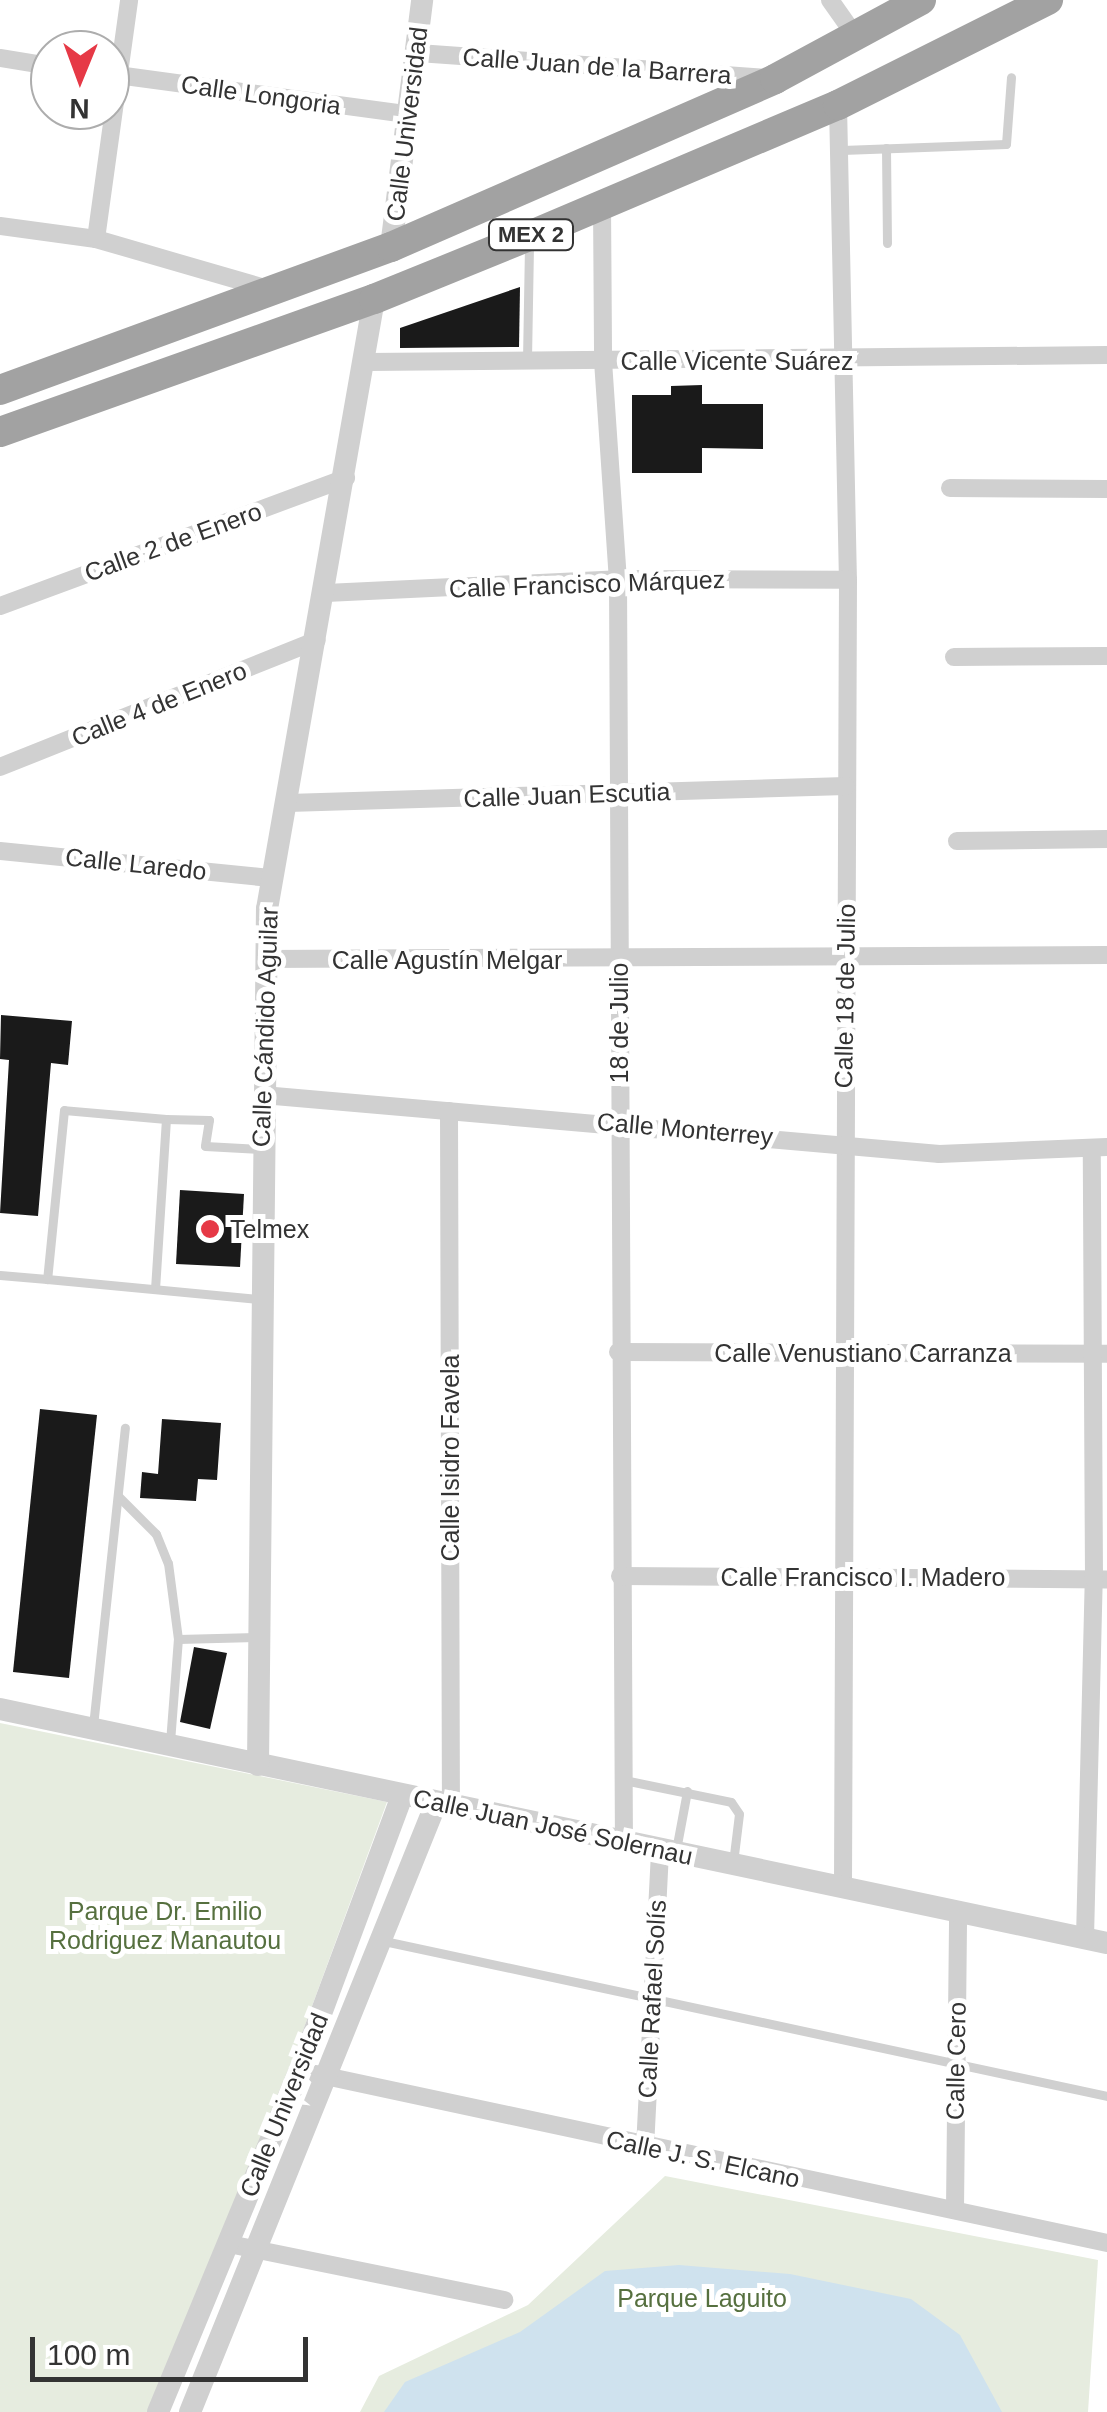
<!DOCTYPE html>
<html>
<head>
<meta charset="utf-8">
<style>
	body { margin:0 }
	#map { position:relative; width:1107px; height:2412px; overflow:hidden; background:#fff; font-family:Arial,sans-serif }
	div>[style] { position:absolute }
	.green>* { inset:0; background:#e6ecdf }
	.water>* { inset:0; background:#cfe2ee }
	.building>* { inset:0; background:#1a1a1a }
	.service>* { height:9px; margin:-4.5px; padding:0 4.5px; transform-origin:4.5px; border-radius:4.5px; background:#d0d0d0 }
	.minor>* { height:18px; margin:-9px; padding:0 9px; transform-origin:9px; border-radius:9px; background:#d0d0d0 }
	.tertiary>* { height:22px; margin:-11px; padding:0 11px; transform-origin:11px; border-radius:11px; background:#d0d0d0 }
	.trunk>* { height:30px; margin:-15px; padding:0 15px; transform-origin:15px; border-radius:15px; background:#a2a2a2 }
	.dots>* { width:28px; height:28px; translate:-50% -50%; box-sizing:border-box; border:5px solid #fff; border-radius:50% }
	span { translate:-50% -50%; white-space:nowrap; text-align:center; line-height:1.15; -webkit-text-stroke:10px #fff; paint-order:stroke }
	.shield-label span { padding:2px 8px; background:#fff; border:2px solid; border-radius:8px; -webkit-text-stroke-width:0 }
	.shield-label { font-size:22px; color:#333; font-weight:700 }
	.street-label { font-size:25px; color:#333 }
	.poi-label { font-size:25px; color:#333 }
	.left { translate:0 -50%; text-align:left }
	.park-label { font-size:25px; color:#56703f }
	.north { position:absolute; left:30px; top:30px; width:100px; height:100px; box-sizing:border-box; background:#fff; border:2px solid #adadad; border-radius:50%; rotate:181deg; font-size:28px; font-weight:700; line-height:40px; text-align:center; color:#333 }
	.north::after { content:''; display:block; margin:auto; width:35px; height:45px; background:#e63946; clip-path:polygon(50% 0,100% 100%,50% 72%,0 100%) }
	.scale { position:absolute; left:30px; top:2337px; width:278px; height:45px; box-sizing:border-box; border:5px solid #333; border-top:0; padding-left:12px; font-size:30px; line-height:35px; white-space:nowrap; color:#333; -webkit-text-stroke:8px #fff; paint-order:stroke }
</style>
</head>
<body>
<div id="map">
	<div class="green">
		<i style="clip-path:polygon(0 1723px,387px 1802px,219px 2259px,152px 2412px,0 2412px)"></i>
		<i style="clip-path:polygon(665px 2176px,1098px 2260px,1088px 2412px,360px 2412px,379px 2376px,528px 2305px)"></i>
	</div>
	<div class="water">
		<i style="clip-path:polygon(679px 2265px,790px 2274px,911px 2299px,960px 2335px,1002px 2412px,384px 2412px,405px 2382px,520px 2332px,605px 2271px)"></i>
	</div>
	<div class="building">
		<i style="clip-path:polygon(520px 287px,519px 347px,400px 348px,400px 328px)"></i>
		<i style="clip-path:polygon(702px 385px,702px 404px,763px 404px,763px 449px,702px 448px,702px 473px,632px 473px,632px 395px,671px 395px,671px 386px)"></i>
		<i style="clip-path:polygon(1px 1015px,72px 1021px,68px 1065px,51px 1063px,38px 1216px,0 1213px,9px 1060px,0 1059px)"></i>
		<i style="clip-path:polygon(180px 1190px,244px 1194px,240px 1267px,176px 1264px)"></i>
		<i style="clip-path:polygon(40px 1409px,97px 1415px,69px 1678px,13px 1672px)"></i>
		<i style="clip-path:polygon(162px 1419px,221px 1423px,217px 1480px,198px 1479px,196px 1501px,140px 1498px,142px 1472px,158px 1474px)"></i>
		<i style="clip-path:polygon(194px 1647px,227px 1653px,210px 1729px,180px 1722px)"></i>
	</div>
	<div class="service">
		<i style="left:886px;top:148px;width:95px;rotate:89.4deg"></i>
		<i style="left:842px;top:150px;width:164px;rotate:-2.1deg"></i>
		<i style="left:1006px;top:144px;width:67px;rotate:-85.7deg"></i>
		<i style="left:527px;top:360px;width:119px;rotate:-89deg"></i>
		<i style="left:166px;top:1119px;width:43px;rotate:1.3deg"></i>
		<i style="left:209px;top:1120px;width:26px;rotate:99deg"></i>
		<i style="left:205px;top:1146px;width:56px;rotate:3.1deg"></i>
		<i style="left:0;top:1275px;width:47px;rotate:4.9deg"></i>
		<i style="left:155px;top:1289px;width:170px;rotate:-86.3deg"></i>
		<i style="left:166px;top:1119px;width:102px;rotate:-175deg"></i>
		<i style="left:64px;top:1110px;width:170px;rotate:95.7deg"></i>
		<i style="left:47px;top:1279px;width:214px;rotate:5.4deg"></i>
		<i style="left:119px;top:1497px;width:52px;rotate:45deg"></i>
		<i style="left:156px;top:1534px;width:31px;rotate:68deg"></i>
		<i style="left:168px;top:1563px;width:77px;rotate:82.5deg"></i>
		<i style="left:93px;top:1726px;width:300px;rotate:-83.9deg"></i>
		<i style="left:170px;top:1742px;width:103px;rotate:-85.6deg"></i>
		<i style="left:178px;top:1639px;width:79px;rotate:-1.5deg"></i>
		<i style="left:624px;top:1780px;width:109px;rotate:11.6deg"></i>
		<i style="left:731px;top:1802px;width:14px;rotate:56deg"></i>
		<i style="left:739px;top:1814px;width:49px;rotate:97deg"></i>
		<i style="left:676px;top:1850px;width:60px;rotate:-79.4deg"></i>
		<i style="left:384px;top:1941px;width:739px;rotate:12.1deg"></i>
	</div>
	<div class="minor">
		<i style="left:830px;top:0;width:42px;rotate:54.8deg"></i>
		<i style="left:418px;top:53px;width:348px;rotate:4.1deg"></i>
		<i style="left:0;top:58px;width:51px;rotate:9.1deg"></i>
		<i style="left:110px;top:74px;width:305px;rotate:7.7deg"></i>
		<i style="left:838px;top:105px;width:475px;rotate:88.8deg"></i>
		<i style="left:848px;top:580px;width:1308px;rotate:90.22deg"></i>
		<i style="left:602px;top:204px;width:157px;rotate:89.6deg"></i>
		<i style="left:603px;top:361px;width:219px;rotate:86.1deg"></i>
		<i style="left:618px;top:579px;width:1263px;rotate:89.73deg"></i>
		<i style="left:0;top:226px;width:97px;rotate:7.7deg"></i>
		<i style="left:96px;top:239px;width:183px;rotate:16.2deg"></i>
		<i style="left:96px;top:239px;width:241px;rotate:-82.1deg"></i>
		<i style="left:367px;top:362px;width:740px;rotate:-0.54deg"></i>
		<i style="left:950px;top:488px;width:157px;rotate:0.4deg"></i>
		<i style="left:326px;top:593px;width:292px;rotate:-2.7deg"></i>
		<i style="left:618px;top:579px;width:230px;rotate:0.2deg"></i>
		<i style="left:0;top:606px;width:369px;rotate:-20.3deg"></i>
		<i style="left:954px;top:657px;width:153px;rotate:-0.4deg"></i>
		<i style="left:0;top:767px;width:341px;rotate:-21.8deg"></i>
		<i style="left:288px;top:803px;width:558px;rotate:-1.75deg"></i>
		<i style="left:957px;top:841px;width:150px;rotate:-0.8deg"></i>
		<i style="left:0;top:851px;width:273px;rotate:5.7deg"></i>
		<i style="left:266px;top:959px;width:841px;rotate:-0.27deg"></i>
		<i style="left:263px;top:1095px;width:679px;rotate:4.99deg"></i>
		<i style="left:939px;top:1154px;width:168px;rotate:-2.4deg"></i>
		<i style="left:449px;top:1111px;width:695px;rotate:89.84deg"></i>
		<i style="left:618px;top:1352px;width:489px;rotate:0.2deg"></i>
		<i style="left:620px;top:1576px;width:487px;rotate:0.4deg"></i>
		<i style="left:1085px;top:1938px;width:359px;rotate:-88.6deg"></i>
		<i style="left:1094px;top:1579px;width:431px;rotate:-90.3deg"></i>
		<i style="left:316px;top:2074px;width:809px;rotate:12.06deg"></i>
		<i style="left:645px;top:2148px;width:299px;rotate:-87.1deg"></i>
		<i style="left:955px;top:2210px;width:298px;rotate:-89.4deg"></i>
		<i style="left:229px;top:2244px;width:281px;rotate:11.5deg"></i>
	</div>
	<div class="tertiary">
		<i style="left:391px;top:247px;width:249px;rotate:-82.8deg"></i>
		<i style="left:0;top:1709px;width:1131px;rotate:11.94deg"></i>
		<i style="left:258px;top:1765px;width:856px;rotate:-89.4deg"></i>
		<i style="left:267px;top:909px;width:619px;rotate:-80.05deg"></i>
		<i style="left:158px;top:2412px;width:370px;rotate:-67.5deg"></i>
		<i style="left:300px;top:2070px;width:293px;rotate:-69.6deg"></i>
		<i style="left:190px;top:2412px;width:657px;rotate:-68deg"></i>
	</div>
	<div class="trunk">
		<i style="left:0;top:390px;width:416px;rotate:-20.1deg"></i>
		<i style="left:391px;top:247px;width:419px;rotate:-23.6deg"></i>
		<i style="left:775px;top:79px;width:166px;rotate:-28.4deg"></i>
		<i style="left:0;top:432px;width:397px;rotate:-19.6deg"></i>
		<i style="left:374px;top:299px;width:167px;rotate:-22.1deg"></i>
		<i style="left:529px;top:236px;width:336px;rotate:-23deg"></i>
		<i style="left:838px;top:105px;width:235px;rotate:-26.6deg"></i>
	</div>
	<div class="dots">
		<i style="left:210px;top:1229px;background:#e63946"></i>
	</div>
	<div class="shield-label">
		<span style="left:531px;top:235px">MEX 2</span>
	</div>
	<div class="street-label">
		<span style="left:597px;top:66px;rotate:4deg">Calle Juan de la Barrera</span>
		<span style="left:261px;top:95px;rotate:8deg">Calle Longoria</span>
		<span style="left:407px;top:124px;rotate:-83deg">Calle Universidad</span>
		<span style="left:737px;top:361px">Calle Vicente Suárez</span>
		<span style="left:173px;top:542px;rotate:-20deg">Calle 2 de Enero</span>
		<span style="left:587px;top:584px;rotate:-2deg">Calle Francisco Márquez</span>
		<span style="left:159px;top:704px;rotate:-22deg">Calle 4 de Enero</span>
		<span style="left:567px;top:795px;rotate:-2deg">Calle Juan Escutia</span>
		<span style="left:136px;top:864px;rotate:6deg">Calle Laredo</span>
		<span style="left:447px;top:960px">Calle Agustín Melgar</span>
		<span style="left:845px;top:996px;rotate:-89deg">Calle 18 de Julio</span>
		<span style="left:619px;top:1023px;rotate:-90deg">18 de Julio</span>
		<span style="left:265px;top:1027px;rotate:-88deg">Calle Cándido Aguilar</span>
		<span style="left:685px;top:1129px;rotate:5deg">Calle Monterrey</span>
		<span style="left:863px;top:1353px">Calle Venustiano Carranza</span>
		<span style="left:450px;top:1458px;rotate:-90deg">Calle Isidro Favela</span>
		<span style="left:863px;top:1577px">Calle Francisco I. Madero</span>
		<span style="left:553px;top:1827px;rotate:12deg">Calle Juan José Solernau</span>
		<span style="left:652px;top:1999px;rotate:-87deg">Calle Rafael Solís</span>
		<span style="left:956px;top:2061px;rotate:-89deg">Calle Cero</span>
		<span style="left:284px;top:2105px;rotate:-68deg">Calle Universidad</span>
		<span style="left:703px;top:2159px;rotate:12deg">Calle J. S. Elcano</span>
	</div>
	<div class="poi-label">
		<span class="left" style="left:230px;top:1229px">Telmex</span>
	</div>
	<div class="park-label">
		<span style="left:165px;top:1926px">Parque Dr. Emilio<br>Rodriguez Manautou</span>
		<span style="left:702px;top:2298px">Parque Laguito</span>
	</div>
	<div class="north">N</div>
	<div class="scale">100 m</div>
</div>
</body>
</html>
